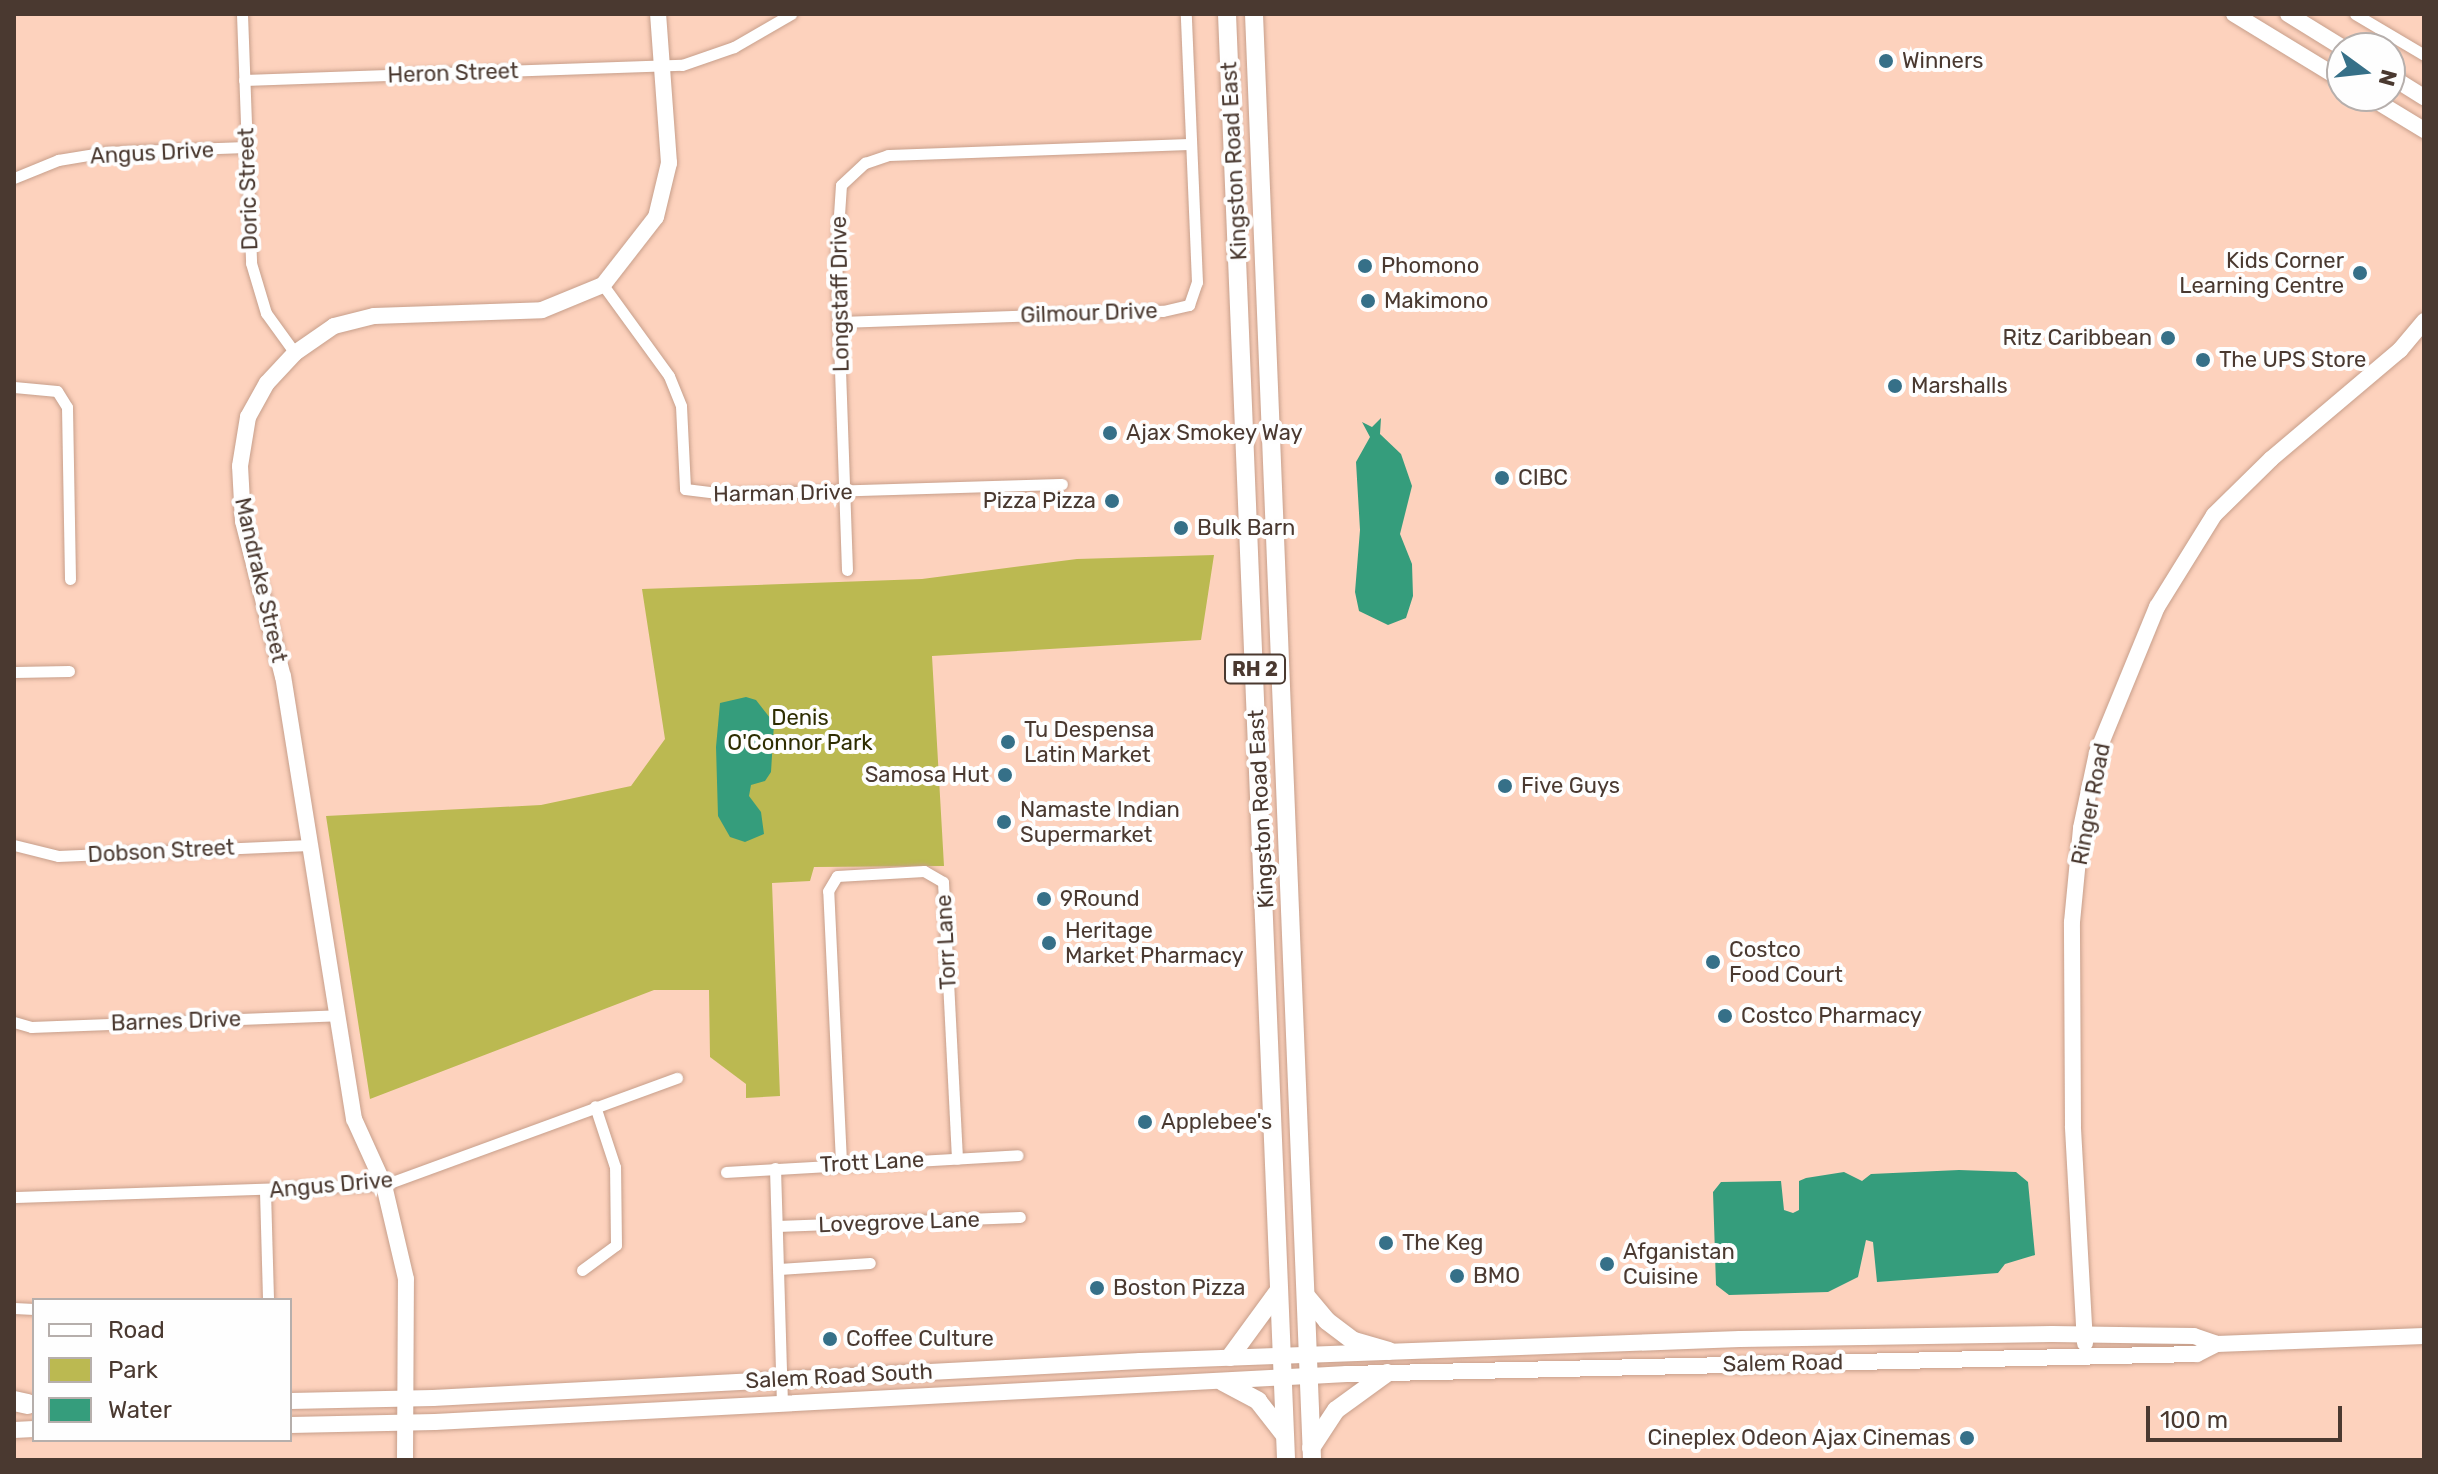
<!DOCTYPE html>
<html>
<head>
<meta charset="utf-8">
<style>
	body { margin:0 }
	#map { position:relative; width:2438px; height:1474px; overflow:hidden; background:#fdd2bd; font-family:Rubik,sans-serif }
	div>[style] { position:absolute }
	.green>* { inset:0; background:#bbb951 }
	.water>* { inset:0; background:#359d7c }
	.roads { filter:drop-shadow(0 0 2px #c79f8b) drop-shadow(0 0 2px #c79f8b) }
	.street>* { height:11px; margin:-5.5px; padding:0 5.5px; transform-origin:5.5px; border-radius:5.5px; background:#fff }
	.secondary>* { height:16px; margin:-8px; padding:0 8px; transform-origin:8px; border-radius:8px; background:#fff }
	.primary>* { height:18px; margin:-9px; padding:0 9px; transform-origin:9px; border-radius:9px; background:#fff }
	.highway>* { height:20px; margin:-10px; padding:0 10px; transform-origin:10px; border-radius:10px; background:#fff }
	.dots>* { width:22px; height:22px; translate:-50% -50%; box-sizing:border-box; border:4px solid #fefefe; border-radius:50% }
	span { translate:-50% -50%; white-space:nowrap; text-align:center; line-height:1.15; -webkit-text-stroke:8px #fefefe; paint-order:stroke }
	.shield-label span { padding:2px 6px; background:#fefefe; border:2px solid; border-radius:6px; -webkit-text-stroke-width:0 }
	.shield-label { font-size:20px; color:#4a3930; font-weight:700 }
	.poi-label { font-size:22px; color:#4a3930 }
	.left { translate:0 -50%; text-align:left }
	.right { translate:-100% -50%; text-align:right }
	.street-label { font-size:22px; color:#4a3930 }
	.park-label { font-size:22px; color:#2e2d00 }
	.frame { position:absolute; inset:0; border:16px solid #4a3930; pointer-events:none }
	.legend { position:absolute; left:32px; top:1298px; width:260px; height:144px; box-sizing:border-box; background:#fefefe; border:2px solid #b6afac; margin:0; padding:10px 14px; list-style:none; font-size:24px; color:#4a3930 }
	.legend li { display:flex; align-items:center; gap:16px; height:40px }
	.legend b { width:40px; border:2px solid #b6afac }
	.north { position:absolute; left:2326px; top:32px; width:80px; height:80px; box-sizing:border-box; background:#fefefe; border:2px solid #b6afac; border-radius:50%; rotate:105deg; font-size:22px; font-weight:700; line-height:32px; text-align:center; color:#4a3930 }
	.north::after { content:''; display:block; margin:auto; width:28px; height:36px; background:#367088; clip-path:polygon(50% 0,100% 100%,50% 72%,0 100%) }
	.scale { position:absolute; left:2146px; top:1406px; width:196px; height:36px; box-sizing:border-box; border:4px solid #4a3930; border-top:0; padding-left:10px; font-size:24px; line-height:28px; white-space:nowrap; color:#4a3930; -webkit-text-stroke:6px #fefefe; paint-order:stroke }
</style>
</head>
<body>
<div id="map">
	<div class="green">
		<i style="clip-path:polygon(1214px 555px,1201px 640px,932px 656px,944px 866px,814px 867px,810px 881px,772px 883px,780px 1096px,746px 1098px,746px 1084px,710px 1057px,709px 990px,654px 990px,370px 1099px,326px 816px,541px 805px,631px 786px,665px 739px,642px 589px,922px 579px,1077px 559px)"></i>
	</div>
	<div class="water">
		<i style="clip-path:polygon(1381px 418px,1380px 434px,1401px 454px,1412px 486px,1400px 534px,1412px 564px,1413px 596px,1406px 618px,1388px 625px,1359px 611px,1355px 592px,1360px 530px,1356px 462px,1370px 437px,1362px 422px,1372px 427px)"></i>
		<i style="clip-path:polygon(746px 697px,756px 700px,774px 723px,771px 772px,765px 781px,751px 785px,749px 796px,761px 812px,764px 834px,745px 842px,730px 837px,718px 816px,716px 747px,720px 703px)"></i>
		<i style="clip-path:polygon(1959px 1170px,2016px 1172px,2028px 1182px,2035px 1255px,2005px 1264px,1998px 1273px,1877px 1282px,1873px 1242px,1866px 1240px,1858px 1277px,1828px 1292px,1729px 1295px,1716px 1285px,1713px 1192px,1721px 1182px,1781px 1181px,1784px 1210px,1793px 1213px,1799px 1210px,1799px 1181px,1806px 1178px,1844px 1172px,1862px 1181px,1871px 1174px)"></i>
	</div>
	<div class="roads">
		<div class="street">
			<i style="left:242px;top:14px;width:249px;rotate:87.9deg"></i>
			<i style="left:251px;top:263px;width:52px;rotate:73.3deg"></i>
			<i style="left:266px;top:313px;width:49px;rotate:54.1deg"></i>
			<i style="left:2355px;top:14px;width:80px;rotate:30.7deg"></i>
			<i style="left:244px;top:80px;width:438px;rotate:-2deg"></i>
			<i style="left:682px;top:65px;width:55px;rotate:-19.1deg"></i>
			<i style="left:734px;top:47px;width:66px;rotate:-30.1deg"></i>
			<i style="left:14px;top:178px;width:48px;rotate:-22.2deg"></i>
			<i style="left:58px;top:160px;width:50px;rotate:-9.3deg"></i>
			<i style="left:107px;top:152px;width:139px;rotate:-2.1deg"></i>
			<i style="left:603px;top:285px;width:112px;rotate:54deg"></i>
			<i style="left:669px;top:376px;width:32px;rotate:68deg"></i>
			<i style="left:681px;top:406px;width:83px;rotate:87.2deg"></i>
			<i style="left:685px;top:489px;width:39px;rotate:7deg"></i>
			<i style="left:724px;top:494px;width:338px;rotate:-1.7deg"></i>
			<i style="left:840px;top:322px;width:323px;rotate:-2deg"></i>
			<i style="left:1163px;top:311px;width:27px;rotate:-13deg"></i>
			<i style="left:1189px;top:305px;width:24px;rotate:-71deg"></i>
			<i style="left:1197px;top:282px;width:268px;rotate:-92.4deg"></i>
			<i style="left:14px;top:387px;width:43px;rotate:5.3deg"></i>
			<i style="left:57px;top:391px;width:19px;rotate:58deg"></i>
			<i style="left:67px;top:407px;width:172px;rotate:89deg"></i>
			<i style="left:847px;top:570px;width:310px;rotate:-92deg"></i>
			<i style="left:836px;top:260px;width:75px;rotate:-86.2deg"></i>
			<i style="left:841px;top:185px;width:33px;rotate:-43deg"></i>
			<i style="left:865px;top:163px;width:24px;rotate:-19deg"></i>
			<i style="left:888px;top:155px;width:302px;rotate:-2.1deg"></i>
			<i style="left:14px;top:672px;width:55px;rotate:-1deg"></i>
			<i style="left:14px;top:845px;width:45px;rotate:14deg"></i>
			<i style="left:58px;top:856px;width:251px;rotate:-2.5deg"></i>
			<i style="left:14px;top:1022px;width:18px;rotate:16deg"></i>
			<i style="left:31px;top:1027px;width:307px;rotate:-2.2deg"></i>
			<i style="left:841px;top:1162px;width:271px;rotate:-92.7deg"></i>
			<i style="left:828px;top:891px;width:17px;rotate:-59deg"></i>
			<i style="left:837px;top:876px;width:87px;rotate:-3.3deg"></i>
			<i style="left:924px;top:871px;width:22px;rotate:30deg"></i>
			<i style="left:943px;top:882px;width:277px;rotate:87.1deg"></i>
			<i style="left:775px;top:1168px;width:235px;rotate:88.3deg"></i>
			<i style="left:726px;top:1172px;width:292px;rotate:-3.3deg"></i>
			<i style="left:265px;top:1191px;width:109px;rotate:88.4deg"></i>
			<i style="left:14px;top:1197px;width:370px;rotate:-1.9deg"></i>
			<i style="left:384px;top:1185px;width:312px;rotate:-20.1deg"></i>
			<i style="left:777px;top:1226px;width:243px;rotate:-2.1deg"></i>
			<i style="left:779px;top:1269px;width:91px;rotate:-3.8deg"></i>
			<i style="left:582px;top:1270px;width:42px;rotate:-36.3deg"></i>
			<i style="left:616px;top:1245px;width:78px;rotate:-90.7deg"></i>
			<i style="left:615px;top:1167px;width:64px;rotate:-108.2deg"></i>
			<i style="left:14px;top:1308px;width:20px;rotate:3deg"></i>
		</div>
		<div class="secondary">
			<i style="left:2234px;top:14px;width:127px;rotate:31.4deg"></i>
			<i style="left:2288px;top:14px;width:65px;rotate:31.7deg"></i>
			<i style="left:2390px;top:76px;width:40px;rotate:32deg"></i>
			<i style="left:2368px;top:96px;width:66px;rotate:31.3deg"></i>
			<i style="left:2085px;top:1343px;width:217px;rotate:-93.2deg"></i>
			<i style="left:2073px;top:1126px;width:204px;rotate:-90.3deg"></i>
			<i style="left:2072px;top:922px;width:94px;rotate:-84.5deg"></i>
			<i style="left:2081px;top:828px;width:77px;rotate:-78deg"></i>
			<i style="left:2097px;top:753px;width:158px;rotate:-67.7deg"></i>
			<i style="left:2157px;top:607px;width:108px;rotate:-58.2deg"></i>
			<i style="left:2214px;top:515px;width:80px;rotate:-44.5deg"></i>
			<i style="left:2271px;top:459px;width:169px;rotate:-40.2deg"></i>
			<i style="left:2400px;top:350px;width:38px;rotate:-50deg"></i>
			<i style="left:290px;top:1401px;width:143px;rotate:-1.2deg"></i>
			<i style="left:433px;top:1398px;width:708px;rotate:-3deg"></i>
			<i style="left:1140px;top:1361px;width:600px;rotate:-2.1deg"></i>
			<i style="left:1740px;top:1339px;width:312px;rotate:-0.9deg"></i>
			<i style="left:2052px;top:1334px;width:142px;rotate:0.8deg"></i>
			<i style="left:2194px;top:1336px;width:24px;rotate:19deg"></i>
			<i style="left:2217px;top:1344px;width:207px;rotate:-2.2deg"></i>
			<i style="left:290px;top:1425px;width:145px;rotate:-1.2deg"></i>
			<i style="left:435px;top:1422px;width:913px;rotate:-3.01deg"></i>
			<i style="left:1347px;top:1374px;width:850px;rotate:-1.35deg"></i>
			<i style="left:2197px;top:1354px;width:22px;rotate:-27deg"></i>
			<i style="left:14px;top:1430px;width:20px;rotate:-3deg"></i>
			<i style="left:405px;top:1460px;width:181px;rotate:-89.7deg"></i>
			<i style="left:406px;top:1279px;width:97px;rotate:-103.2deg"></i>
			<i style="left:384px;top:1185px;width:72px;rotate:-114.4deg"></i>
			<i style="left:354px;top:1119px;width:448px;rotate:-99.1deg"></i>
			<i style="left:283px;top:677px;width:161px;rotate:-104.4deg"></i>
			<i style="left:243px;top:521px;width:55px;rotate:-93.1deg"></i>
			<i style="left:240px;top:466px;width:50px;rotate:-80.7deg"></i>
			<i style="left:248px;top:417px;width:39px;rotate:-61deg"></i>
			<i style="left:267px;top:383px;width:41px;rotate:-47deg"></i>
			<i style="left:295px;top:353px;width:47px;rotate:-34.7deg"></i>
			<i style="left:334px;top:326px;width:41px;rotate:-14deg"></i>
			<i style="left:374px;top:316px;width:168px;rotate:-2deg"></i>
			<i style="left:542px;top:310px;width:66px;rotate:-22.3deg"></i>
			<i style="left:603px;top:285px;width:86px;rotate:-52.1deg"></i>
			<i style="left:656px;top:217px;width:56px;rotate:-76.5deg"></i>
			<i style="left:669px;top:163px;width:149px;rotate:-94.2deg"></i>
		</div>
		<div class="primary">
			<i style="left:1227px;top:14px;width:1447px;rotate:87.66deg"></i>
			<i style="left:1254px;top:14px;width:1447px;rotate:87.7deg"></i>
			<i style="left:1307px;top:1297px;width:31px;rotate:50deg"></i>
			<i style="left:1327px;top:1321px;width:34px;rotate:37deg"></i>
			<i style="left:1354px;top:1341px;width:36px;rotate:16deg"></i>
			<i style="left:1230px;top:1357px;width:83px;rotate:-53.8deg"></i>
			<i style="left:1223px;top:1382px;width:40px;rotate:28deg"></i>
			<i style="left:1258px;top:1401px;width:41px;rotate:52deg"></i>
			<i style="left:1311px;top:1448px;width:45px;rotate:-56.7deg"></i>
			<i style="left:1336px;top:1410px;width:63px;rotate:-36deg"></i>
		</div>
		<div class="highway">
			<i style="left:14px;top:1401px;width:14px;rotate:12deg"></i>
		</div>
	</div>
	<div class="dots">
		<i style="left:1886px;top:61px;background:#367088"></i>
		<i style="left:1365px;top:266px;background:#367088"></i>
		<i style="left:2360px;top:273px;background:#367088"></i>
		<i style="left:1368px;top:301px;background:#367088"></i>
		<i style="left:2168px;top:338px;background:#367088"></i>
		<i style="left:2203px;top:360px;background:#367088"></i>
		<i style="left:1895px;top:386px;background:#367088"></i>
		<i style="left:1110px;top:433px;background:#367088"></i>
		<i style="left:1502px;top:478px;background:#367088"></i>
		<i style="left:1112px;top:501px;background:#367088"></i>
		<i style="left:1181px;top:528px;background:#367088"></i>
		<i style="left:1008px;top:742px;background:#367088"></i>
		<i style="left:1005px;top:775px;background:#367088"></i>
		<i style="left:1505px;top:786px;background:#367088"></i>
		<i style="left:1004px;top:822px;background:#367088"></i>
		<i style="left:1044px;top:899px;background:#367088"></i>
		<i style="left:1049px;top:943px;background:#367088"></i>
		<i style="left:1713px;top:962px;background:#367088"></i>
		<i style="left:1725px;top:1016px;background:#367088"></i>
		<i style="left:1145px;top:1122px;background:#367088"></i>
		<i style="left:1386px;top:1243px;background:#367088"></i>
		<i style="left:1607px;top:1264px;background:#367088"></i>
		<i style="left:1457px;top:1276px;background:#367088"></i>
		<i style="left:1097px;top:1288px;background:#367088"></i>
		<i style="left:830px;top:1339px;background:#367088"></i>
		<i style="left:1967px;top:1438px;background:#367088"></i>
	</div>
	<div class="shield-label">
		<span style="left:1255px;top:669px">RH 2</span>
	</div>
	<div class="poi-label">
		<span class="left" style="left:1902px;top:61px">Winners</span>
		<span class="right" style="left:2344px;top:273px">Kids Corner<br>Learning Centre</span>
		<span class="left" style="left:1381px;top:266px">Phomono</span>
		<span class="left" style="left:1384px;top:301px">Makimono</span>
		<span class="right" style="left:2152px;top:338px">Ritz Caribbean</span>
		<span class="left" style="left:2219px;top:360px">The UPS Store</span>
		<span class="left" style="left:1911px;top:386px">Marshalls</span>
		<span class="left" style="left:1126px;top:433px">Ajax Smokey Way</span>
		<span class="left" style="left:1518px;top:478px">CIBC</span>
		<span class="right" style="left:1096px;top:501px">Pizza Pizza</span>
		<span class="left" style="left:1197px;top:528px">Bulk Barn</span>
		<span class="left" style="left:1024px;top:742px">Tu Despensa<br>Latin Market</span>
		<span class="right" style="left:989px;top:775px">Samosa Hut</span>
		<span class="left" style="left:1521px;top:786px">Five Guys</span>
		<span class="left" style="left:1020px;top:822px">Namaste Indian<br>Supermarket</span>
		<span class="left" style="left:1060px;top:899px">9Round</span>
		<span class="left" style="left:1065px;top:943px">Heritage<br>Market Pharmacy</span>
		<span class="left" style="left:1729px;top:962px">Costco<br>Food Court</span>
		<span class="left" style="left:1741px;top:1016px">Costco Pharmacy</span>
		<span class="left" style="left:1161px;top:1122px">Applebee's</span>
		<span class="left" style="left:1402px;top:1243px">The Keg</span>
		<span class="left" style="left:1623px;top:1264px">Afganistan<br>Cuisine</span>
		<span class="left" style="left:1473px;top:1276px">BMO</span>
		<span class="left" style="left:1113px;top:1288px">Boston Pizza</span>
		<span class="left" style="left:846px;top:1339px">Coffee Culture</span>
		<span class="right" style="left:1951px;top:1438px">Cineplex Odeon Ajax Cinemas</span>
	</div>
	<div class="street-label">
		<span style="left:453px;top:73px;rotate:-2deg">Heron Street</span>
		<span style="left:152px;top:153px;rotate:-3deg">Angus Drive</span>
		<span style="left:1234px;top:161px;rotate:-93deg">Kingston Road East</span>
		<span style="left:248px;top:189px;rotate:-92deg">Doric Street</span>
		<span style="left:840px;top:294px;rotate:-91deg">Longstaff Drive</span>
		<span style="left:1089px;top:313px;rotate:-2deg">Gilmour Drive</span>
		<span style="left:783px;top:493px;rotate:-1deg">Harman Drive</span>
		<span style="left:261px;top:580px;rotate:77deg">Mandrake Street</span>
		<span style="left:2091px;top:804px;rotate:-79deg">Ringer Road</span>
		<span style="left:1261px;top:809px;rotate:-93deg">Kingston Road East</span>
		<span style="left:161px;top:851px;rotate:-3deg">Dobson Street</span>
		<span style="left:946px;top:942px;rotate:-93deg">Torr Lane</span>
		<span style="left:176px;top:1021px;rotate:-2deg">Barnes Drive</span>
		<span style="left:872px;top:1162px;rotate:-3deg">Trott Lane</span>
		<span style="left:331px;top:1185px;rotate:-5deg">Angus Drive</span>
		<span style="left:899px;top:1222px;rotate:-2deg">Lovegrove Lane</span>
		<span style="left:1783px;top:1363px;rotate:-1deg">Salem Road</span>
		<span style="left:839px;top:1376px;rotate:-3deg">Salem Road South</span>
	</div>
	<div class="park-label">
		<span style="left:800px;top:730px">Denis<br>O'Connor Park</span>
	</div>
	<div class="frame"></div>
	<ul class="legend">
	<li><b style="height:10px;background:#fff"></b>Road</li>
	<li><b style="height:22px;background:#bbb951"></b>Park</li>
	<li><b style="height:22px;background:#359d7c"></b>Water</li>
	</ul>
	<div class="north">N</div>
	<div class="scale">100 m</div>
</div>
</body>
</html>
